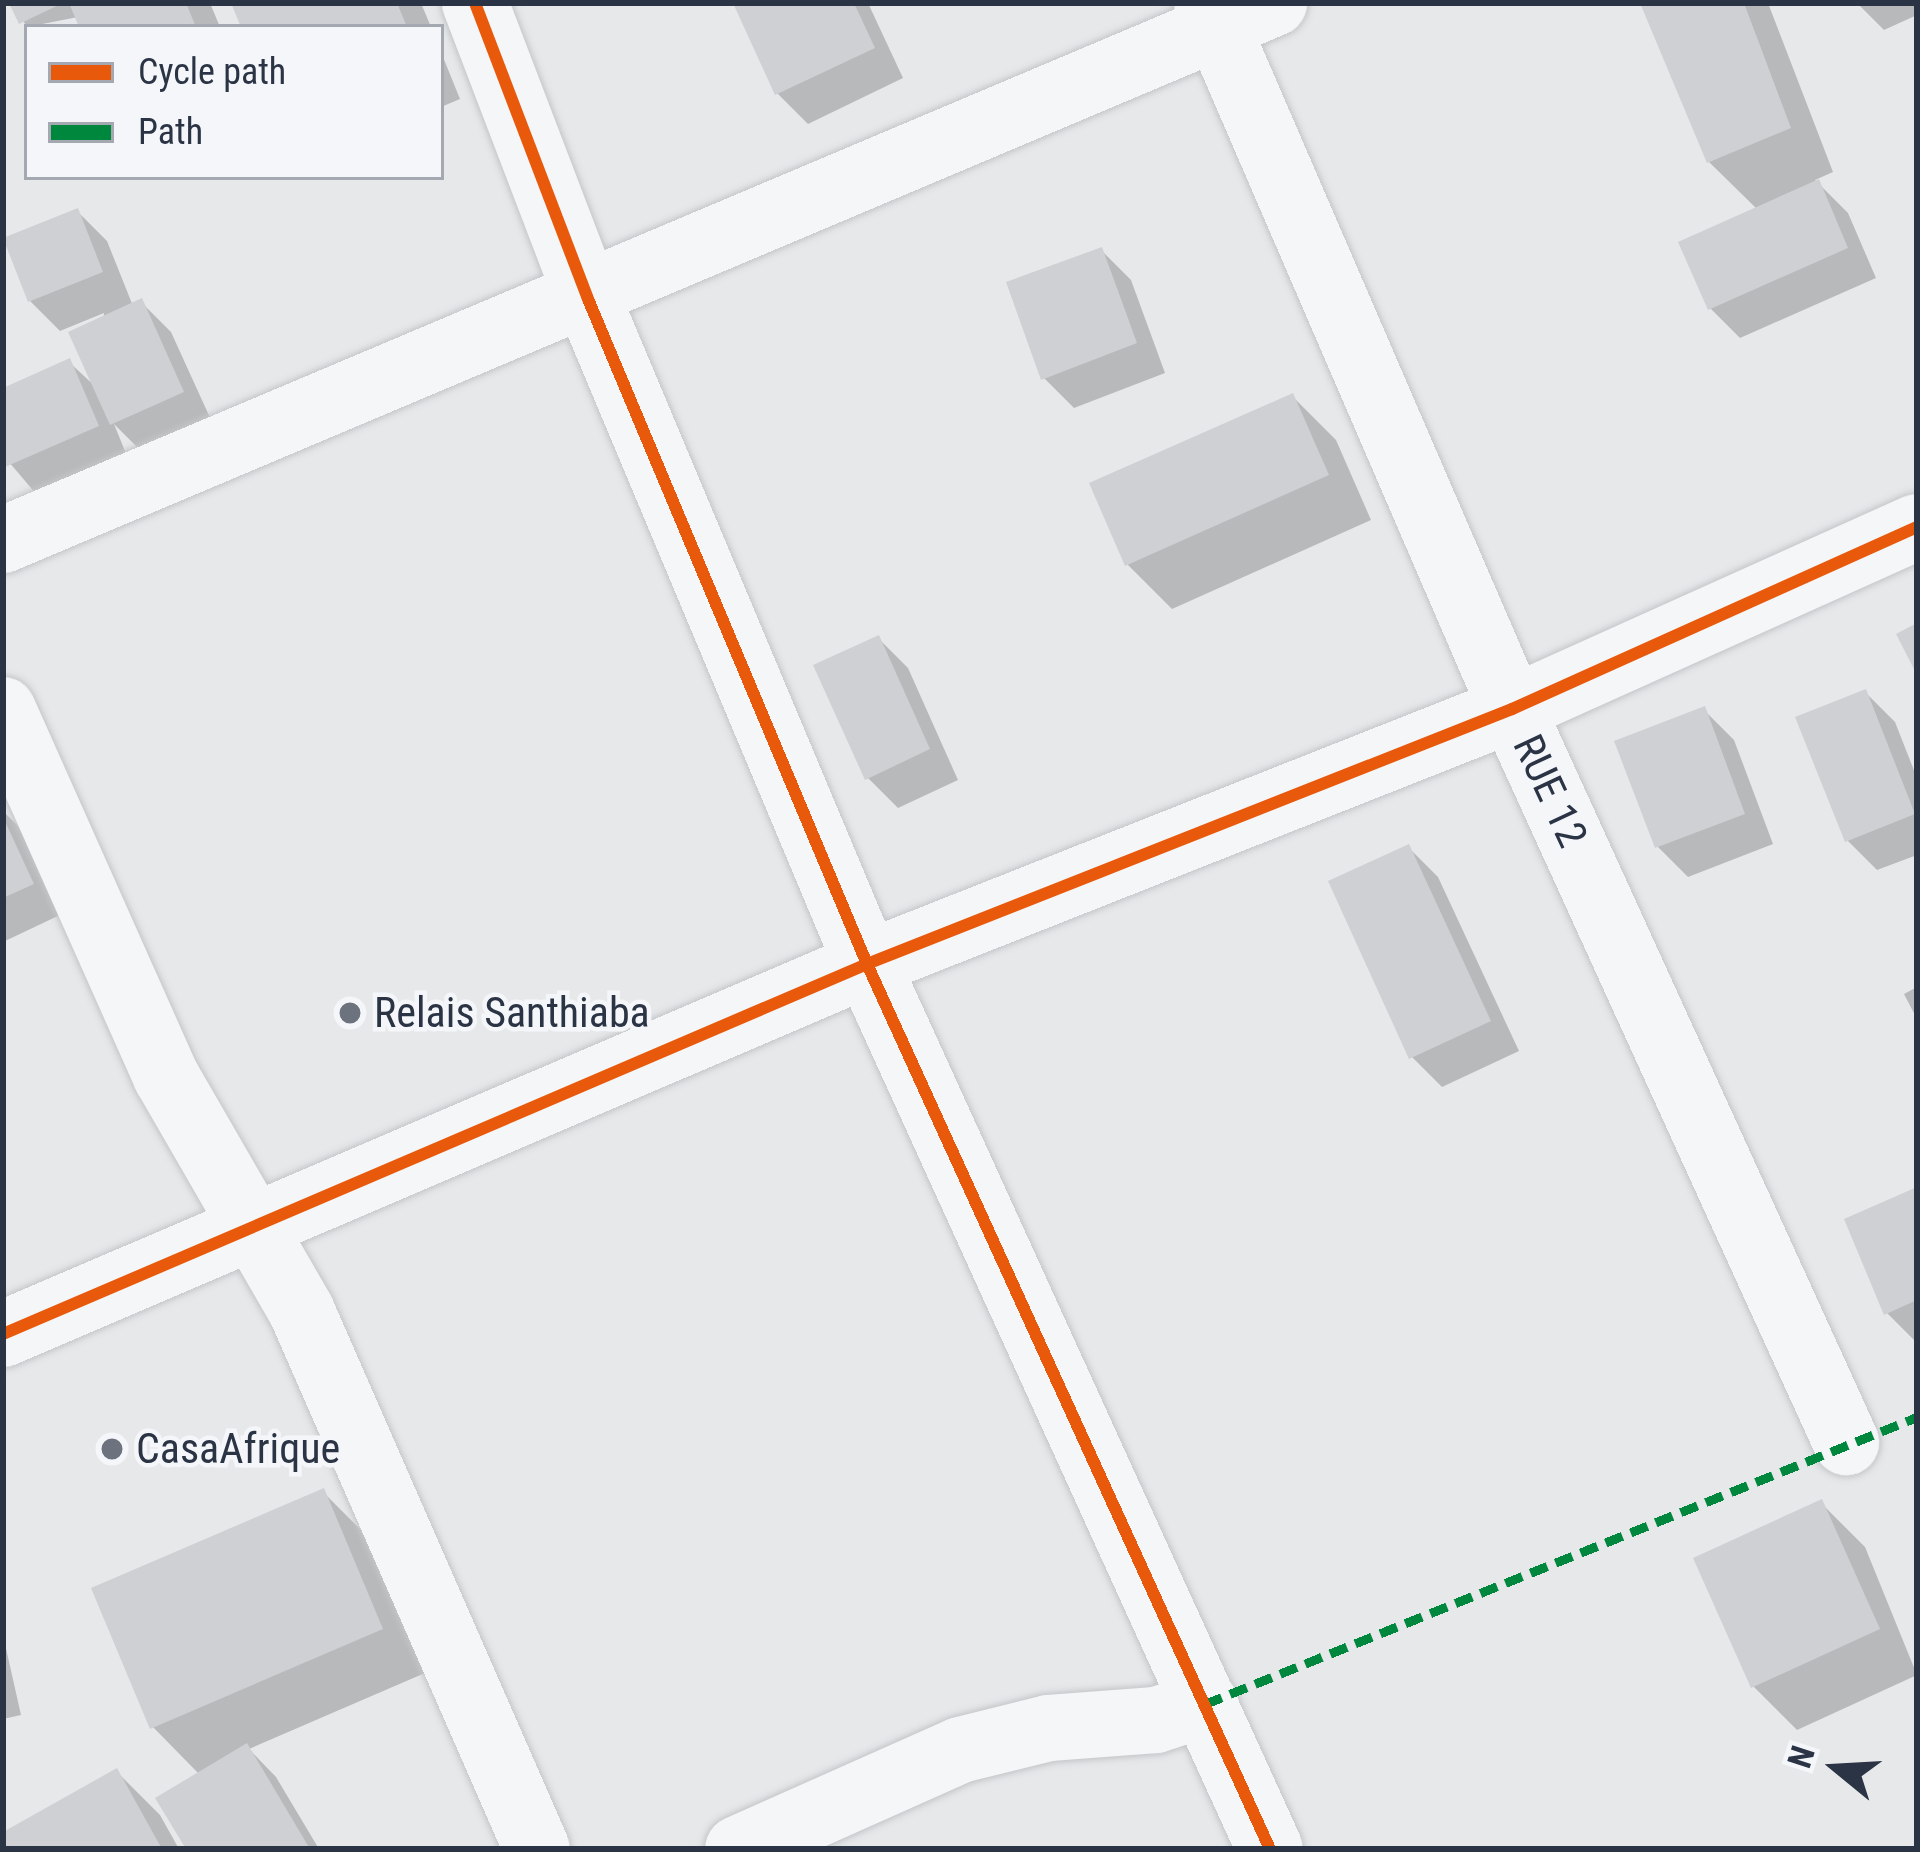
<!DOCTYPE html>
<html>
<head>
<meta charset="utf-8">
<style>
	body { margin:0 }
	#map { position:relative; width:1920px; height:1852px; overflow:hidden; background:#e6e8ea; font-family:"Roboto Condensed",sans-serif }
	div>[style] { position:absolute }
	.shadow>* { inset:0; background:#0003 }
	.building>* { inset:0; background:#ced0d3 }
	.roads { filter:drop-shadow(0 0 3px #c4c6c8) drop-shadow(0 0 3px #c4c6c8) }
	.minor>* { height:66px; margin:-33px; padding:0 33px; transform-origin:33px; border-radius:33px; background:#f5f6f7 }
	.quiet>* { height:9px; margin-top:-4.5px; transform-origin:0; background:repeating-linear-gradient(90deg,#00873e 0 18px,transparent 0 27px) }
	.cycleway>* { height:12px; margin:-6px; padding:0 6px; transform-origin:6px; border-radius:6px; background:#e8590c }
	.dots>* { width:33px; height:33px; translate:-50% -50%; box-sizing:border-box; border:6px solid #f4f6f9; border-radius:50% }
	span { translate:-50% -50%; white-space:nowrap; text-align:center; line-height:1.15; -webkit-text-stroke:9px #f4f6f9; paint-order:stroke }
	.street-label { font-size:42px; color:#2b3445 }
	.poi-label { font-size:42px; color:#2b3445 }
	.left { translate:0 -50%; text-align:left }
	.frame { position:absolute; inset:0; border:6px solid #2b3445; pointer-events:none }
	.legend { position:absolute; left:24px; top:24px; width:420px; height:156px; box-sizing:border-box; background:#f4f6f9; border:3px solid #a4a8b1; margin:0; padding:15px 21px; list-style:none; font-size:36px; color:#2b3445 }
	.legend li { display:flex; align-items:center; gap:24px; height:60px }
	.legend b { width:60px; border:3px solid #a4a8b1 }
	.north { position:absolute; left:1776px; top:1708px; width:120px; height:120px; -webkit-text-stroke:9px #f4f6f9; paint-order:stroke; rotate:288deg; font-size:33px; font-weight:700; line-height:48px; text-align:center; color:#2b3445 }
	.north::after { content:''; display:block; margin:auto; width:42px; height:54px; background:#2b3445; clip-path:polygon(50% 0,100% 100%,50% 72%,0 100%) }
</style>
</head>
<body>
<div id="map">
	<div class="shadow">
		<i style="clip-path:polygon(12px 3px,210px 3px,220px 27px,82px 27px,78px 17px,27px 27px)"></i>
		<i style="clip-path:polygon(234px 3px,421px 3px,431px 27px,244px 27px)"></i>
		<i style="clip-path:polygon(736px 3px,868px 3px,903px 78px,808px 124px,778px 94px)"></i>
		<i style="clip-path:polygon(1644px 3px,1768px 3px,1833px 172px,1815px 180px,1848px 213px,1876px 278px,1740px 338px,1710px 308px,1758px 210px,1709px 162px)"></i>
		<i style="clip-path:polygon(1857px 3px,1917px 3px,1917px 15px,1884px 30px)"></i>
		<i style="clip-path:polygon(441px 52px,460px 99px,441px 107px)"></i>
		<i style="clip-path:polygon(77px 211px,107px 241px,133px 306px,141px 302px,171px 332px,212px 422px,143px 453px,114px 424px,127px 456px,37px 495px,3px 455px,3px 391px,69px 362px,98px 389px,104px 313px,60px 331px,30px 301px)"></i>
		<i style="clip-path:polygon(1101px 250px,1131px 280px,1165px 373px,1074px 408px,1044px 378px)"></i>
		<i style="clip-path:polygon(1292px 396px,1336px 440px,1371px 520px,1172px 609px,1128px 565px,1093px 484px)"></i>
		<i style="clip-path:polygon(878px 638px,908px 668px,958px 780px,898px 808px,868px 778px)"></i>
		<i style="clip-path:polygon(1865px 692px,1895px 722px,1917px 778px,1917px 855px,1877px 870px,1847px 840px)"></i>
		<i style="clip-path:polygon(1704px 710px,1734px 740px,1773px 844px,1688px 877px,1658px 847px)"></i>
		<i style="clip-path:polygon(3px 811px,24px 832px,62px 914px,3px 942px)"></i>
		<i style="clip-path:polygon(1408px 847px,1438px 877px,1519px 1051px,1442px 1087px,1412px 1057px)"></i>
		<i style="clip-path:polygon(1917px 987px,1917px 1019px,1904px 994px)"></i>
		<i style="clip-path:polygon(1917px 1191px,1917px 1343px,1887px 1313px)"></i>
		<i style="clip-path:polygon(323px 1492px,367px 1536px,425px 1673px,249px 1749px,276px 1777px,319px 1849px,190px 1849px,200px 1775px,153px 1727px)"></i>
		<i style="clip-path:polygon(1821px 1503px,1865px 1547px,1917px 1675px,1797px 1730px,1753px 1686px)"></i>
		<i style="clip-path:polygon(3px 1635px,21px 1715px,3px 1719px)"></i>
		<i style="clip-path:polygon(116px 1771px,160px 1815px,179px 1849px,3px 1849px,3px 1835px)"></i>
	</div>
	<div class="building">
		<i style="clip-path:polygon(9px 3px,63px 3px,19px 24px)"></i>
		<i style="clip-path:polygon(69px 3px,186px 3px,196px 27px,79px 27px)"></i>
		<i style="clip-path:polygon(231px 3px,397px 3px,407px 27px,241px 27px)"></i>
		<i style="clip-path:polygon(733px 3px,854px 3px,875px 48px,775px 95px)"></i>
		<i style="clip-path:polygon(1640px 3px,1744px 3px,1791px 128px,1707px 163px)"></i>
		<i style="clip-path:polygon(1819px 179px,1848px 248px,1708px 310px,1678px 242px)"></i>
		<i style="clip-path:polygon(78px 208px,103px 272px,28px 302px,3px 238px)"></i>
		<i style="clip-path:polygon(1102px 247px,1137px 343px,1041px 380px,1006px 282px)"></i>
		<i style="clip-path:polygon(142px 298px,184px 392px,110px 425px,68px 332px)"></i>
		<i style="clip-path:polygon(70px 358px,99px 426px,5px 467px,3px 388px)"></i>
		<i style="clip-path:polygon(1293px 393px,1329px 475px,1125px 566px,1089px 483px)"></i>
		<i style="clip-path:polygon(1917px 623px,1917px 675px,1896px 634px)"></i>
		<i style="clip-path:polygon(879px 635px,930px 749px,865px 780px,813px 665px)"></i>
		<i style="clip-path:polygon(1866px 689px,1915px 814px,1845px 842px,1795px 717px)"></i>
		<i style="clip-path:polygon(1705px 706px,1745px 814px,1655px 848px,1614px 741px)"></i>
		<i style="clip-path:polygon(3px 817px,34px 884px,3px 898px)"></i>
		<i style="clip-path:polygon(1409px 844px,1491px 1021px,1409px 1059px,1328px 881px)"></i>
		<i style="clip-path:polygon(1917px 1187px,1917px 1300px,1884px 1315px,1844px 1219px)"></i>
		<i style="clip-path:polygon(324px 1488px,383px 1629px,150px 1729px,91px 1588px)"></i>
		<i style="clip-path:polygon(1822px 1499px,1880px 1629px,1751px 1688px,1693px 1558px)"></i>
		<i style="clip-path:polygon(247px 1743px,310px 1849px,186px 1849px,155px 1798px)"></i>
		<i style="clip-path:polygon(117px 1768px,162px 1849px,3px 1849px,3px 1832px)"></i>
	</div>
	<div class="roads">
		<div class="minor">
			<i style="left:475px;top:3px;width:317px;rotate:69.1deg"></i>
			<i style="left:588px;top:299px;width:721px;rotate:67.24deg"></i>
			<i style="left:867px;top:964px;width:972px;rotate:65.52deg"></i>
			<i style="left:1207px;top:3px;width:769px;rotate:66.64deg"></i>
			<i style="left:1512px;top:709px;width:806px;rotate:65.5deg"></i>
			<i style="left:3px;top:540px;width:1380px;rotate:-22.9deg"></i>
			<i style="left:3px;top:710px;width:401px;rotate:66deg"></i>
			<i style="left:166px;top:1076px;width:272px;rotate:60deg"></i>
			<i style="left:302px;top:1312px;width:586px;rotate:66.37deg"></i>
			<i style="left:3px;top:1334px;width:940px;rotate:-23.18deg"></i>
			<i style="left:867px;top:964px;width:694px;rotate:-21.57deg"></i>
			<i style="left:1512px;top:709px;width:444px;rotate:-24.2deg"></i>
			<i style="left:738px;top:1849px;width:243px;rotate:-24deg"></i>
			<i style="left:960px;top:1750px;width:92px;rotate:-13.9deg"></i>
			<i style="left:1049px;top:1728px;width:107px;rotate:-4.3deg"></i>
			<i style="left:1156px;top:1720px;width:52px;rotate:-18.1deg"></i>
		</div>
	</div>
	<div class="quiet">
		<i style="left:1205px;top:1704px;width:768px;rotate:-21.95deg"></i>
	</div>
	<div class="cycleway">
		<i style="left:475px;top:3px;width:317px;rotate:69.1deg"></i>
		<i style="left:588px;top:299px;width:721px;rotate:67.24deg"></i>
		<i style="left:867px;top:964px;width:972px;rotate:65.52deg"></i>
		<i style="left:3px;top:1334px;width:940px;rotate:-23.18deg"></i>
		<i style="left:867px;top:964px;width:694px;rotate:-21.57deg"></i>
		<i style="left:1512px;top:709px;width:444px;rotate:-24.2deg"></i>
	</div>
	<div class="dots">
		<i style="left:350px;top:1013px;background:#6c737f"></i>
		<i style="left:112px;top:1449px;background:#6c737f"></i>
	</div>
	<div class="street-label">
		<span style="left:1550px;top:791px;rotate:65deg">RUE 12</span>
	</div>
	<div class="poi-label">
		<span class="left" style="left:374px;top:1013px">Relais Santhiaba</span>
		<span class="left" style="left:136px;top:1449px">CasaAfrique</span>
	</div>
	<div class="frame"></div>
	<ul class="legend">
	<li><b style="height:15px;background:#e8590c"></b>Cycle path</li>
	<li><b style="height:15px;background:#00873e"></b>Path</li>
	</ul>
	<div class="north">N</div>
</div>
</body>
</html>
